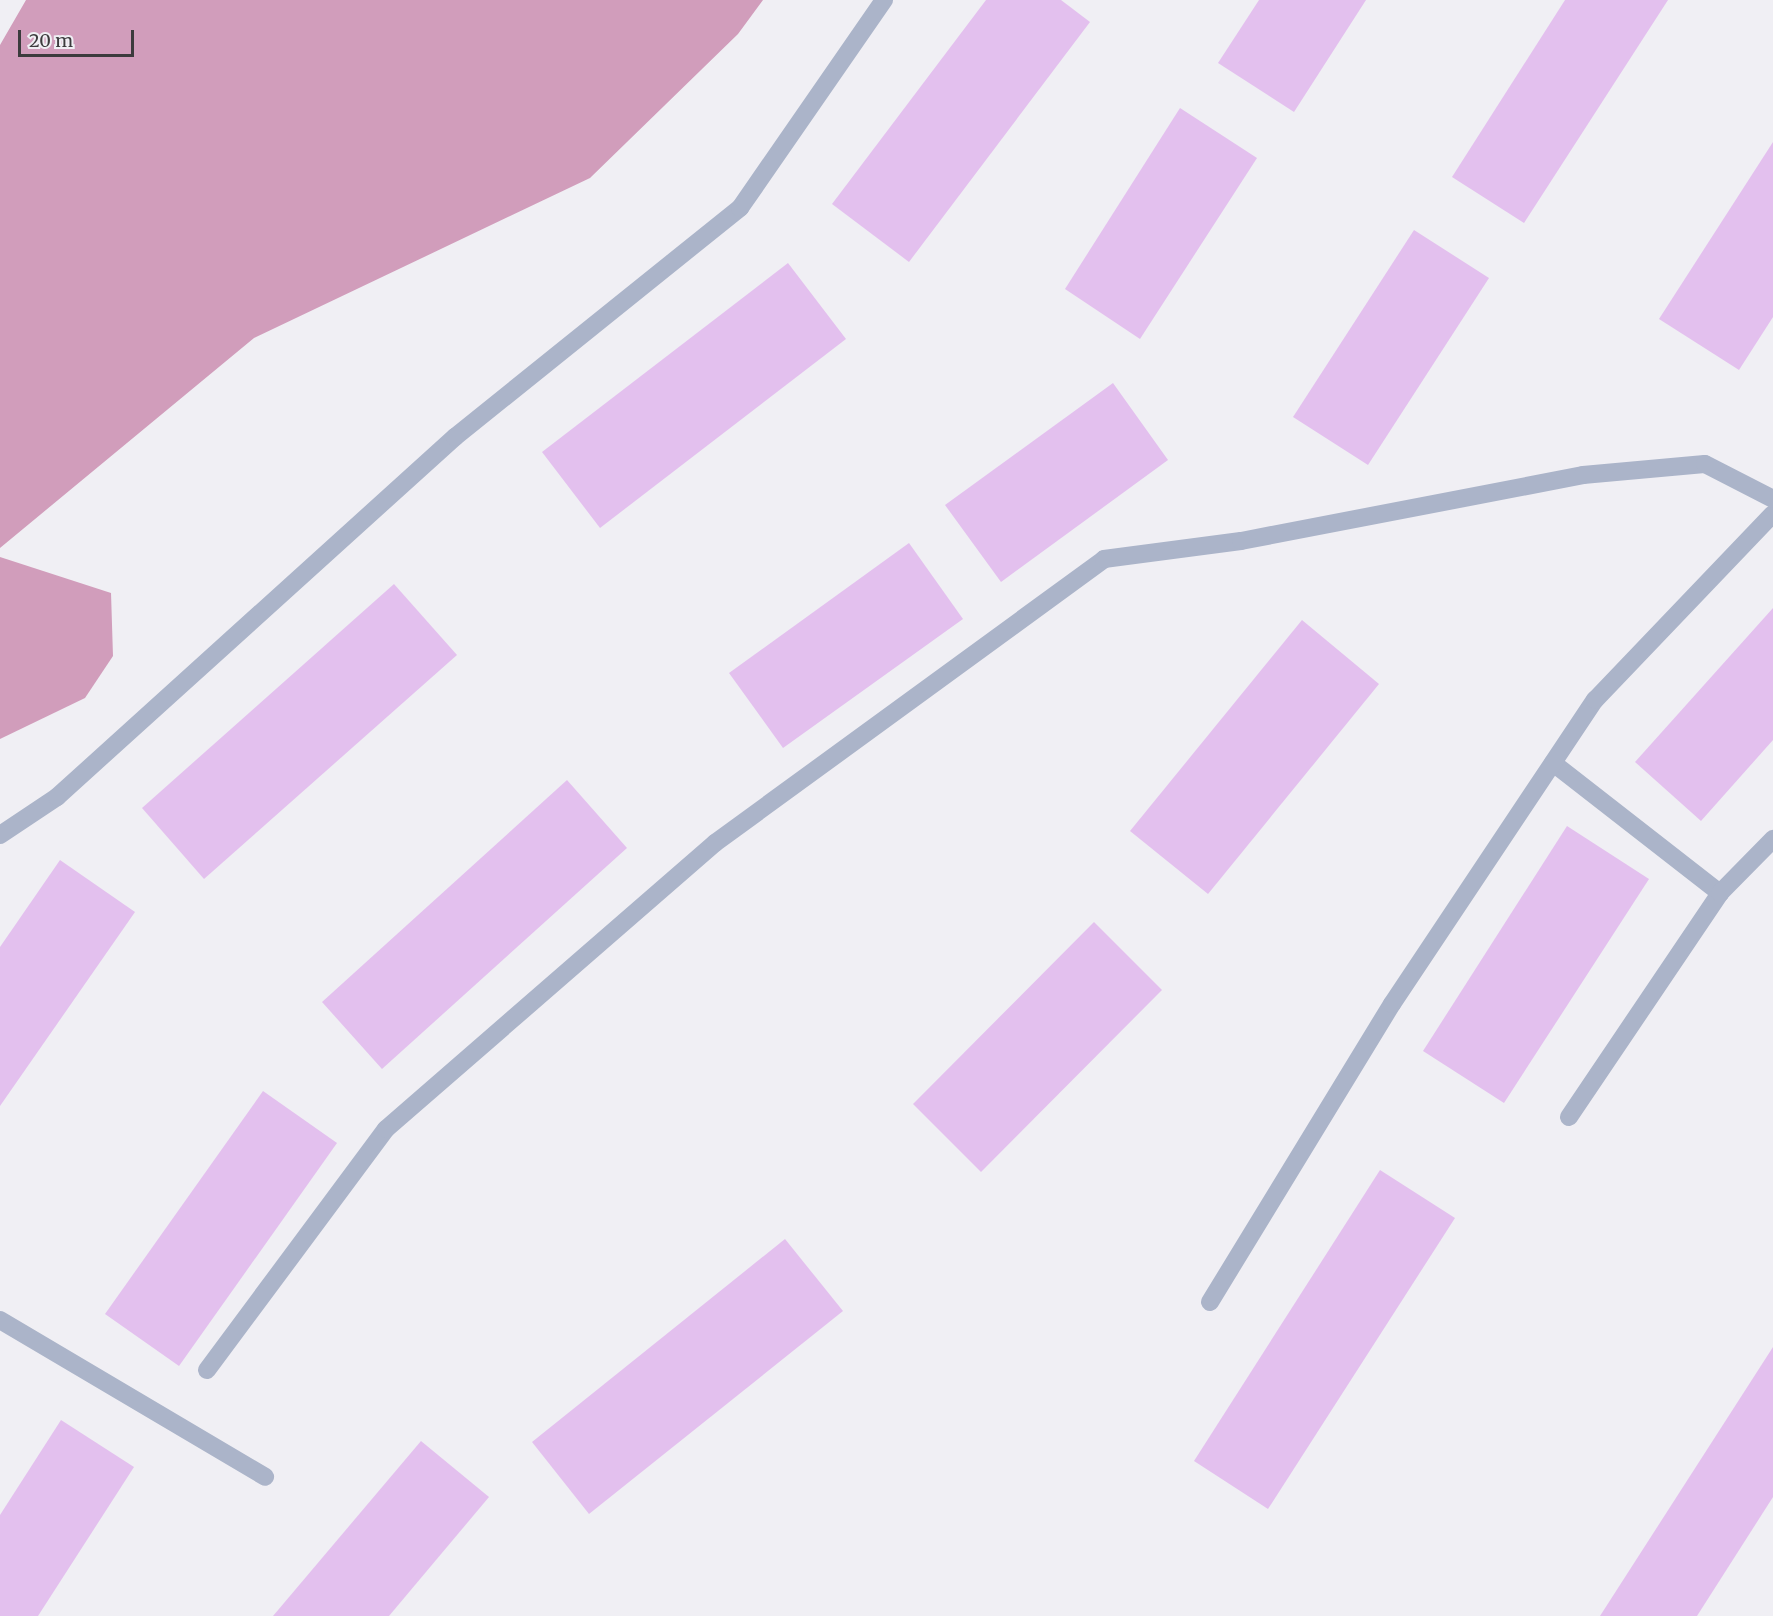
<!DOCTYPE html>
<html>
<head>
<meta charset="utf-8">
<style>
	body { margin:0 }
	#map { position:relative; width:1773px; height:1616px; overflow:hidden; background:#f0eff4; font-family:Merriweather,serif }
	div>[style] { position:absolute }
	.forest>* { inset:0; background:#d19dbb }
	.building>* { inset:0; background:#e3c0ee }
	.service>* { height:18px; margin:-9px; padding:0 9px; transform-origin:9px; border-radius:9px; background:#abb4c9 }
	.minor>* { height:18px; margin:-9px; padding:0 9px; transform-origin:9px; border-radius:9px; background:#abb4c9 }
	span { translate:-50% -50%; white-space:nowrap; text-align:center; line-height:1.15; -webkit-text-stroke:6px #f0eff4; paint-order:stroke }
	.scale { position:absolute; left:18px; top:30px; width:116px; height:27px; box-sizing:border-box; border:3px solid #3c3b3d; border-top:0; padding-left:8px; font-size:18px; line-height:21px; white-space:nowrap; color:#3c3b3d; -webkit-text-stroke:4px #f0eff4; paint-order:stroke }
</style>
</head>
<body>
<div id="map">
	<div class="forest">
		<i style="clip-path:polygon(26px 0,763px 0,738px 34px,590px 178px,254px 338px,0 548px,0 45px)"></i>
		<i style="clip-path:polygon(0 557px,111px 593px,113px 656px,85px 698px,0 739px)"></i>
	</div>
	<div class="building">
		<i style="clip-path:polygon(986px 0,1061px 0,1090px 22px,909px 262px,832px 204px)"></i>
		<i style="clip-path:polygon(1259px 0,1366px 0,1294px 112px,1218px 63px)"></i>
		<i style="clip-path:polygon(1565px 0,1668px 0,1524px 223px,1452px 177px)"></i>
		<i style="clip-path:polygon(1180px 108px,1257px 158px,1140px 339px,1065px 289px)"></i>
		<i style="clip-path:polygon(1773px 142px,1773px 317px,1739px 370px,1659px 319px)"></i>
		<i style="clip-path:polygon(1414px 230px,1489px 278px,1368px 465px,1293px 417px)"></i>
		<i style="clip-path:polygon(788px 263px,846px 339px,600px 528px,542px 452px)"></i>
		<i style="clip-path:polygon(1113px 383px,1168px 460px,1001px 582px,945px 505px)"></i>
		<i style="clip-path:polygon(909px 543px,963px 619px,783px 748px,729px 673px)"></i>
		<i style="clip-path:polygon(394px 584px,457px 655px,204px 879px,142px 808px)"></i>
		<i style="clip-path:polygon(1773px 608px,1773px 740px,1701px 821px,1635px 762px)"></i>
		<i style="clip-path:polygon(1302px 620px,1379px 684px,1208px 894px,1130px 831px)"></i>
		<i style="clip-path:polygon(567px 780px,627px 848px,382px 1069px,322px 1002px)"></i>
		<i style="clip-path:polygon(1567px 826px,1649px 879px,1504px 1103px,1423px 1051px)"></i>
		<i style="clip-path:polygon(60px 860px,135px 912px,0 1106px,0 947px)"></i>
		<i style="clip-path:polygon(1094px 922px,1162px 990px,981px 1172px,913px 1104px)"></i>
		<i style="clip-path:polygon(263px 1091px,337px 1143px,179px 1366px,105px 1314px)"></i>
		<i style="clip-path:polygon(1380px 1170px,1455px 1218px,1268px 1509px,1194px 1461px)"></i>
		<i style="clip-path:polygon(785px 1239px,843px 1311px,589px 1514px,532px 1442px)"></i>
		<i style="clip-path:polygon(1773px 1347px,1773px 1497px,1697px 1616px,1600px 1616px)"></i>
		<i style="clip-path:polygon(61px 1420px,134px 1467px,38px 1616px,0 1616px,0 1515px)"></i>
		<i style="clip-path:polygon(421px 1441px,489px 1497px,389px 1616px,273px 1616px)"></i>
	</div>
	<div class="service">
		<i style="left:1553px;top:763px;width:212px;rotate:37.9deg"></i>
		<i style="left:0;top:835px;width:69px;rotate:-33.7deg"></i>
		<i style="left:57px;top:797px;width:537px;rotate:-42.13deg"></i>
		<i style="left:455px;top:437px;width:366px;rotate:-38.8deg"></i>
		<i style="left:740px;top:208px;width:253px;rotate:-55.3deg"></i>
		<i style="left:1569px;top:1117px;width:270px;rotate:-56deg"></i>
		<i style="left:1720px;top:893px;width:76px;rotate:-45.5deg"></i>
		<i style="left:1210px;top:1302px;width:349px;rotate:-58.6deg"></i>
		<i style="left:1392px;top:1004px;width:366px;rotate:-56.3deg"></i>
		<i style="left:1595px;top:700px;width:257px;rotate:-46.3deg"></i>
		<i style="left:207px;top:1370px;width:300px;rotate:-53.4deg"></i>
		<i style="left:386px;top:1129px;width:436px;rotate:-41deg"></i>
		<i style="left:715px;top:843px;width:482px;rotate:-36.1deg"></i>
		<i style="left:1104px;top:559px;width:138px;rotate:-7.5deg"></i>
		<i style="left:1241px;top:541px;width:348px;rotate:-10.9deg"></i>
		<i style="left:1583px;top:475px;width:122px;rotate:-5.2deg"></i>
		<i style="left:1705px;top:464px;width:76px;rotate:27.2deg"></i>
	</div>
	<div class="minor">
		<i style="left:0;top:1320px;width:308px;rotate:30.6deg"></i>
	</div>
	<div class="scale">20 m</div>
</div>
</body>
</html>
